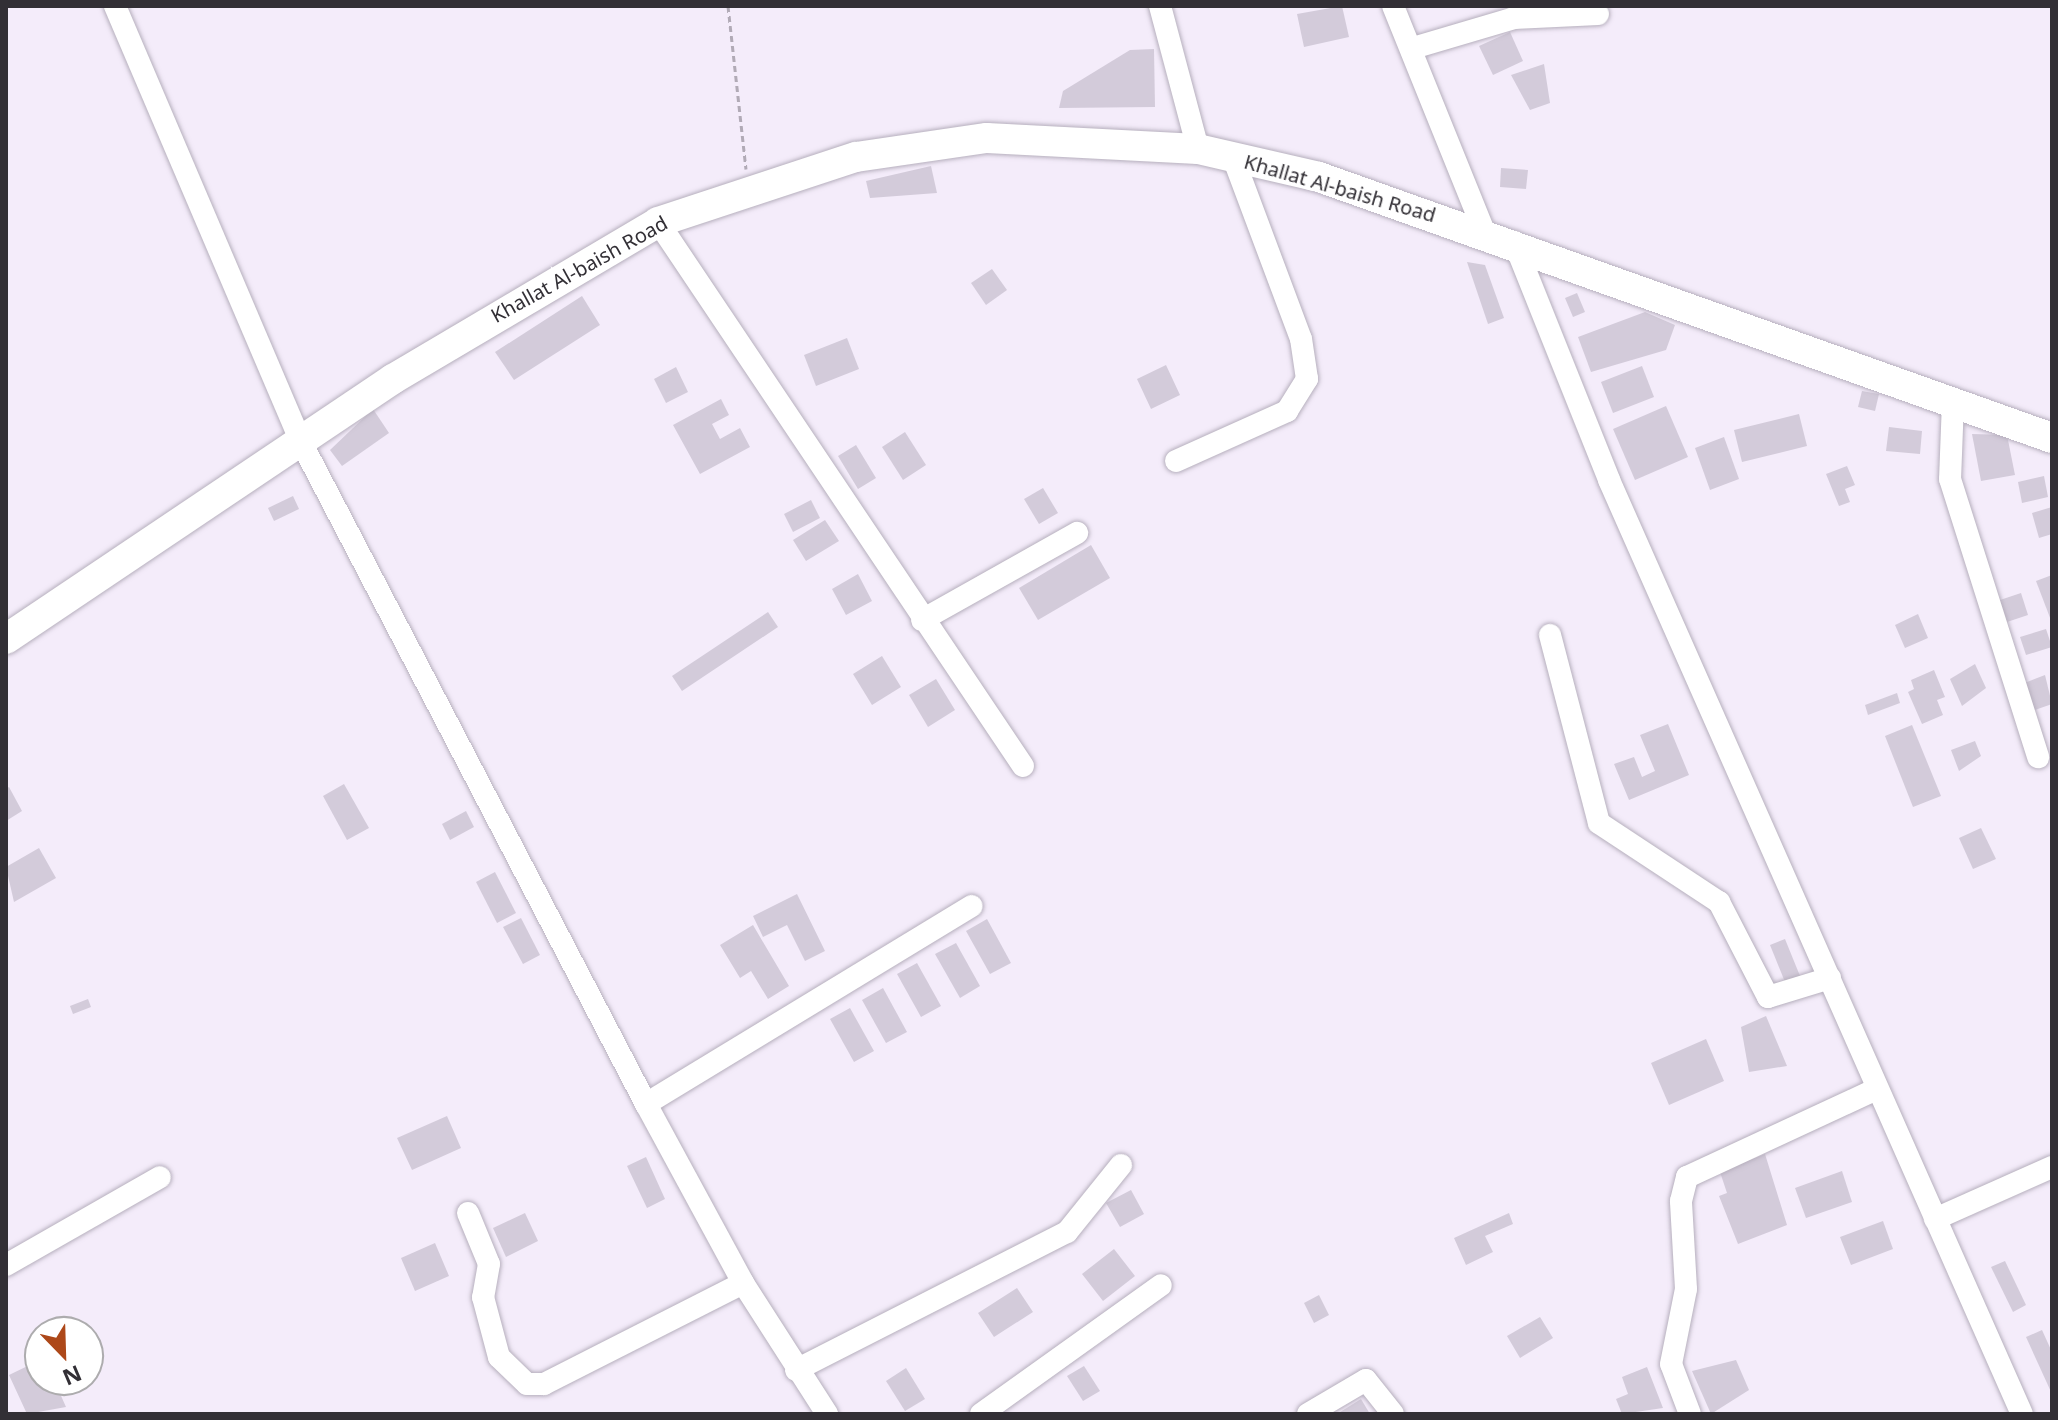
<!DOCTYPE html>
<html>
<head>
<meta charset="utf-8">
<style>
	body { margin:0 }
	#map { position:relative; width:2058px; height:1420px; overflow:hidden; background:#f4ecfa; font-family:"Noto Sans",sans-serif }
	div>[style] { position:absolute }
	.building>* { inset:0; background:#d3cbda }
	.path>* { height:3px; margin-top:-1.5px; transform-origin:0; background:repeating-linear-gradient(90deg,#b1aab6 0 6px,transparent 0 10px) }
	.roads { filter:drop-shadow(0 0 2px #b6afbd) drop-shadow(0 0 2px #b6afbd) }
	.street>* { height:22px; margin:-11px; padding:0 11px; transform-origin:11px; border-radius:11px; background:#fff }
	.secondary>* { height:30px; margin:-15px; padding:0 15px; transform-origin:15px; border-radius:15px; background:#fff }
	span { translate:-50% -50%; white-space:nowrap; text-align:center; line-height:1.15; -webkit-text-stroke:6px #fff; paint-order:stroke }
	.street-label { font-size:20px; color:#322f35 }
	.frame { position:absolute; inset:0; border:8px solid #322f35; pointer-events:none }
	.north { position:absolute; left:24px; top:1316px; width:80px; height:80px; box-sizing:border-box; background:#fff; border:2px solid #adacae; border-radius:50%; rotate:157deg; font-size:22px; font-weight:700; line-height:32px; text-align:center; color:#322f35 }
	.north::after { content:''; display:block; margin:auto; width:28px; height:36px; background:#ad4819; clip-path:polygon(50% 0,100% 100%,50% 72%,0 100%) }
</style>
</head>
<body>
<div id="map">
	<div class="building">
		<i style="clip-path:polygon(1342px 6px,1349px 37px,1304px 47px,1297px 14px)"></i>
		<i style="clip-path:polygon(1510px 32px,1523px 61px,1493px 75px,1479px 46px)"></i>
		<i style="clip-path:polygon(1154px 49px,1155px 107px,1059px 108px,1063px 91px,1130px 50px)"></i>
		<i style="clip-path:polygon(1544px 64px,1550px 103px,1530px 110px,1511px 75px)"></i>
		<i style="clip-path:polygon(931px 166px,937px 193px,870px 198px,866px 181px)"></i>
		<i style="clip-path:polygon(1501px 168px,1528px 170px,1526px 189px,1500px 187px)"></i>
		<i style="clip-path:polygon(1467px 262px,1485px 265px,1504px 318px,1488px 324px)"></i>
		<i style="clip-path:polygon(992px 269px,1007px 290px,986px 305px,971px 283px)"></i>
		<i style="clip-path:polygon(1577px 293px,1585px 312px,1573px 317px,1565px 298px)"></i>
		<i style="clip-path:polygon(582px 296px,600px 325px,514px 380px,495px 352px)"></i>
		<i style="clip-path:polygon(1645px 312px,1675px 325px,1666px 350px,1591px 372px,1578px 337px)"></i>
		<i style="clip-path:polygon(847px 338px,859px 369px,816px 386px,804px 355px)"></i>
		<i style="clip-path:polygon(1166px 365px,1180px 395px,1151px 409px,1137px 379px)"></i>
		<i style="clip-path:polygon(1642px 366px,1654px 397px,1613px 413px,1601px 382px)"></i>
		<i style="clip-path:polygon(676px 367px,688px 392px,666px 403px,654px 379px)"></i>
		<i style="clip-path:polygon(1862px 391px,1879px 394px,1875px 411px,1858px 407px)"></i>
		<i style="clip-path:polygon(721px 399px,729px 415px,712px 424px,720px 439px,740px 428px,750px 447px,700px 474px,673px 425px)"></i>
		<i style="clip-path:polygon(1666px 406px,1688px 457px,1635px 480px,1613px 429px)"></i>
		<i style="clip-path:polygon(373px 409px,389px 433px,342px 466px,330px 450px)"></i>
		<i style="clip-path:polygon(1799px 414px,1807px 446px,1742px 462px,1734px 430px)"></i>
		<i style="clip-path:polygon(1889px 427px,1922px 431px,1920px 454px,1886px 451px)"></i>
		<i style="clip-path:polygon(905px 432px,926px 465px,903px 480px,882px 447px)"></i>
		<i style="clip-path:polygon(1972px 434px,2007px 435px,2015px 475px,1981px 481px)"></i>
		<i style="clip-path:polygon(1724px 437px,1739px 479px,1710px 490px,1695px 448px)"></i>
		<i style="clip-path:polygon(856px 445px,876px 478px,858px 489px,838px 456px)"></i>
		<i style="clip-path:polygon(1847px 466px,1855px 485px,1845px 489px,1850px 502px,1839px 506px,1826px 474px)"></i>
		<i style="clip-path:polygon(2044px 476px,2048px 497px,2022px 503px,2018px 482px)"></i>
		<i style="clip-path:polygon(1043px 488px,1058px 513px,1039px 524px,1024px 499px)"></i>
		<i style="clip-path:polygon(293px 496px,299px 509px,274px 521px,268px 508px)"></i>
		<i style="clip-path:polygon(811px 500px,820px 518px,793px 532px,784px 514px)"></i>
		<i style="clip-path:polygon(2052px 507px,2052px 534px,2039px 538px,2032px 513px)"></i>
		<i style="clip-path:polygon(825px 520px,839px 541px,806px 561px,793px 540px)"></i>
		<i style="clip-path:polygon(1091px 545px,1110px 578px,1038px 620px,1019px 588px)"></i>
		<i style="clip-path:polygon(858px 574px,872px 601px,846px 615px,832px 589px)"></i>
		<i style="clip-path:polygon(2052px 575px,2052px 623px,2036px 581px)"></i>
		<i style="clip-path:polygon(2021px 593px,2028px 615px,2007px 622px,2000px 600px)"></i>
		<i style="clip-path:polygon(768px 612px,778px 627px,682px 691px,672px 676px)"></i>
		<i style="clip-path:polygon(1918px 614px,1928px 638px,1905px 648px,1895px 625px)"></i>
		<i style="clip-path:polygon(2046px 629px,2052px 647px,2026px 655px,2020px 637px)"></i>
		<i style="clip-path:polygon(882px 656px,901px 687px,872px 705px,853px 674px)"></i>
		<i style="clip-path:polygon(1975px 664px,1986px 688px,1962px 706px,1950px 679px)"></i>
		<i style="clip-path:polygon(1934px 670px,1945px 697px,1937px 700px,1943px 715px,1922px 724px,1908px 692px,1914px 689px,1911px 680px)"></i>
		<i style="clip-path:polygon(2045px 675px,2052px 704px,2032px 711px,2022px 684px)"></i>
		<i style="clip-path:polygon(936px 679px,955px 710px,928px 727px,909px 695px)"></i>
		<i style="clip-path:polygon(1897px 693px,1900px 703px,1868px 715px,1865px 705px)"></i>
		<i style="clip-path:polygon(1668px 724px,1689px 775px,1629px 800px,1614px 764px,1634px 757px,1642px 777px,1655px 771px,1640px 735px)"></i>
		<i style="clip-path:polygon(1912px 725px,1941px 796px,1913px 807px,1885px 736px)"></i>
		<i style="clip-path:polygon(1975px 741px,1981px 756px,1959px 771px,1951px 750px)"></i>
		<i style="clip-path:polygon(344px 784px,369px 828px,347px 840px,323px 796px)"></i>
		<i style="clip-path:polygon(9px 787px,22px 811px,6px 821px,6px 789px)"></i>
		<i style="clip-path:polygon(466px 811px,474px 827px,450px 840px,442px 824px)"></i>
		<i style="clip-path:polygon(1981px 828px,1996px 859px,1973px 869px,1959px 838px)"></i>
		<i style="clip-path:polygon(39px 848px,56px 878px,14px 902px,6px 867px)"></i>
		<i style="clip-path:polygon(495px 872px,516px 913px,497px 923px,476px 882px)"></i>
		<i style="clip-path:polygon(797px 894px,825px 951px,805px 961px,787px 925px,763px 937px,753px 916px)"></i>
		<i style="clip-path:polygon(521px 918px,540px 955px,523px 964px,503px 927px)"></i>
		<i style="clip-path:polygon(987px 919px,1011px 963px,990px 974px,966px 931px)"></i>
		<i style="clip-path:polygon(753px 925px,789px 986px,768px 999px,751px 971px,740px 978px,720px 945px)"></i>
		<i style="clip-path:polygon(1785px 939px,1800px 976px,1785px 982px,1770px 945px)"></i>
		<i style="clip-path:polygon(956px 943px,980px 986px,960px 998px,935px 954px)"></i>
		<i style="clip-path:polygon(917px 963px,941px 1006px,921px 1017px,897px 974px)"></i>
		<i style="clip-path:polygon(883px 988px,907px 1032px,886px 1043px,862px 1000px)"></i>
		<i style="clip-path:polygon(88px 999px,91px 1007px,73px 1014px,70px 1006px)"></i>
		<i style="clip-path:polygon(850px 1008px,874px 1051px,854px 1062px,830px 1019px)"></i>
		<i style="clip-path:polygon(1766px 1016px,1787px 1066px,1749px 1072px,1741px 1027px)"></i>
		<i style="clip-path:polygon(1706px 1039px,1724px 1081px,1669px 1105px,1651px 1063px)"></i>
		<i style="clip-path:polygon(447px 1116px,461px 1148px,412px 1170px,397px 1138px)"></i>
		<i style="clip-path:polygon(1765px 1154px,1787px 1225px,1738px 1244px,1719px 1196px,1727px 1193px,1720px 1172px)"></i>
		<i style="clip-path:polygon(646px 1157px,665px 1199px,647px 1208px,627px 1166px)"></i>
		<i style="clip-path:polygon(1842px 1171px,1852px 1202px,1806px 1218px,1795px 1188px)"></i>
		<i style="clip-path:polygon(1131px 1190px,1144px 1214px,1120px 1227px,1106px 1203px)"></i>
		<i style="clip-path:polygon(525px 1213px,538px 1241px,506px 1257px,493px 1228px)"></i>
		<i style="clip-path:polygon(1509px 1213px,1513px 1224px,1485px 1236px,1493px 1252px,1466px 1265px,1454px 1238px)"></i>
		<i style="clip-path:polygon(1883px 1221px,1893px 1249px,1851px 1265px,1840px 1237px)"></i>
		<i style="clip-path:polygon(435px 1243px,449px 1276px,415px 1291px,401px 1258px)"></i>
		<i style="clip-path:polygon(1114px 1249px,1135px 1276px,1103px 1301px,1082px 1274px)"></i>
		<i style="clip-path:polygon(2005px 1261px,2026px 1305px,2013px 1312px,1991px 1267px)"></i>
		<i style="clip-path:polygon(1017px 1288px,1033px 1312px,994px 1337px,978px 1313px)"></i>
		<i style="clip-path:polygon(1319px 1295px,1329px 1315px,1314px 1323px,1304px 1303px)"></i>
		<i style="clip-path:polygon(1540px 1317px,1553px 1338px,1520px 1358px,1507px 1336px)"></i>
		<i style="clip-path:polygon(2042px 1330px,2052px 1352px,2052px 1394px,2026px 1337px)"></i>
		<i style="clip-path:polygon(40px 1360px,40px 1380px,54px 1380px,66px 1407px,27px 1414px,9px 1375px)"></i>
		<i style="clip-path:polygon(1736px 1360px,1749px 1390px,1711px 1414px,1692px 1371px)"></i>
		<i style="clip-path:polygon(1084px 1366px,1100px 1391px,1083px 1401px,1067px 1376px)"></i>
		<i style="clip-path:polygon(1647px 1367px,1663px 1408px,1622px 1414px,1616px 1399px,1628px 1394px,1622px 1377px)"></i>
		<i style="clip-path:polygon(906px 1368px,925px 1399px,905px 1411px,886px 1381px)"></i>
		<i style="clip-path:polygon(1361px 1399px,1370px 1414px,1337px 1414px)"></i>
	</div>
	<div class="path">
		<i style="left:728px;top:6px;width:164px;rotate:83.7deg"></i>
	</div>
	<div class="roads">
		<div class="street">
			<i style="left:115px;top:6px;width:472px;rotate:66.9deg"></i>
			<i style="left:300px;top:440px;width:749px;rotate:62.48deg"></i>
			<i style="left:646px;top:1104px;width:204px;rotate:61.5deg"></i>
			<i style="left:743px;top:1283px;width:156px;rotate:57.3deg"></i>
			<i style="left:1160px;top:6px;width:148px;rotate:75.1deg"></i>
			<i style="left:1393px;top:6px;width:243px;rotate:68deg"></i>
			<i style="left:1413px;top:48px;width:105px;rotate:-16.5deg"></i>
			<i style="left:1514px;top:18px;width:84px;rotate:-2.7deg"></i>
			<i style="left:658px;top:222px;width:655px;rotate:56.14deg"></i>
			<i style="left:1514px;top:242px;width:256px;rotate:68.2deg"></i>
			<i style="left:1609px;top:480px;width:1021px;rotate:66.15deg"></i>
			<i style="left:1953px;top:402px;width:77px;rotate:92.2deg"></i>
			<i style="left:1950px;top:479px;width:292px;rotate:72.4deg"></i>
			<i style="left:1176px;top:461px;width:122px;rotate:-24.2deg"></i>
			<i style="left:1287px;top:411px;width:38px;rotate:-58deg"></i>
			<i style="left:1307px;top:379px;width:40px;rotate:-98.5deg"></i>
			<i style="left:1301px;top:339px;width:194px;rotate:-110.5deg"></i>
			<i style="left:922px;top:620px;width:178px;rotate:-29.3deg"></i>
			<i style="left:1550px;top:635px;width:194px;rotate:75.4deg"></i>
			<i style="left:1599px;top:823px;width:144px;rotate:33.4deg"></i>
			<i style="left:1719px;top:902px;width:107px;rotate:62.7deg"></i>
			<i style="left:1768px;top:997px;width:65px;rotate:-17deg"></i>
			<i style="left:646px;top:1104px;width:381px;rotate:-31.3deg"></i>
			<i style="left:468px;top:1213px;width:55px;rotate:67.6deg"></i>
			<i style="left:489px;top:1264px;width:34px;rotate:100deg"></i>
			<i style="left:483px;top:1297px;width:62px;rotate:75.1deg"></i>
			<i style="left:499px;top:1357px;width:39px;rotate:44deg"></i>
			<i style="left:527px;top:1384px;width:17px"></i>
			<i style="left:544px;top:1384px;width:223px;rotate:-26.9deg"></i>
			<i style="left:1935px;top:1219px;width:128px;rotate:-24deg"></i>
			<i style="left:6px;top:1265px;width:177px;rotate:-29.7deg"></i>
			<i style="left:796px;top:1370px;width:304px;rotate:-27deg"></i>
			<i style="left:1067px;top:1232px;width:86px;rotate:-51.1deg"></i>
			<i style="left:981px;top:1414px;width:221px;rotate:-35.6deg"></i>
			<i style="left:1308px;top:1414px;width:67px;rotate:-30.4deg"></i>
			<i style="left:1366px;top:1380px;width:43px;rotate:51.5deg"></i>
			<i style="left:1690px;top:1414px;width:53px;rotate:-110.8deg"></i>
			<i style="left:1671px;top:1364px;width:76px;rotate:-78.7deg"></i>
			<i style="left:1686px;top:1289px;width:88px;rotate:-93.3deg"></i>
			<i style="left:1681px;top:1201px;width:25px;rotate:-76deg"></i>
			<i style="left:1687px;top:1177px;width:209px;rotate:-24.9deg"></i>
		</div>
		<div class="secondary">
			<i style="left:6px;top:639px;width:466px;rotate:-33.9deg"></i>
			<i style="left:393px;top:379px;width:308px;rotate:-30.6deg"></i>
			<i style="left:658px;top:222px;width:208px;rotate:-18.2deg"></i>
			<i style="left:856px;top:157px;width:132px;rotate:-8.3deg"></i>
			<i style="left:987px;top:138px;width:211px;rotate:3deg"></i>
			<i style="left:1198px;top:149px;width:124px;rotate:13deg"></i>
			<i style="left:1319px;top:177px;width:778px;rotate:19.6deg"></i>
		</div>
	</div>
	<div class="street-label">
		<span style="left:1340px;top:188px;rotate:16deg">Khallat Al-baish Road</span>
		<span style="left:579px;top:269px;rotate:-29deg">Khallat Al-baish Road</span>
	</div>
	<div class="frame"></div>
	<div class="north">N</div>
</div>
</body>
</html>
